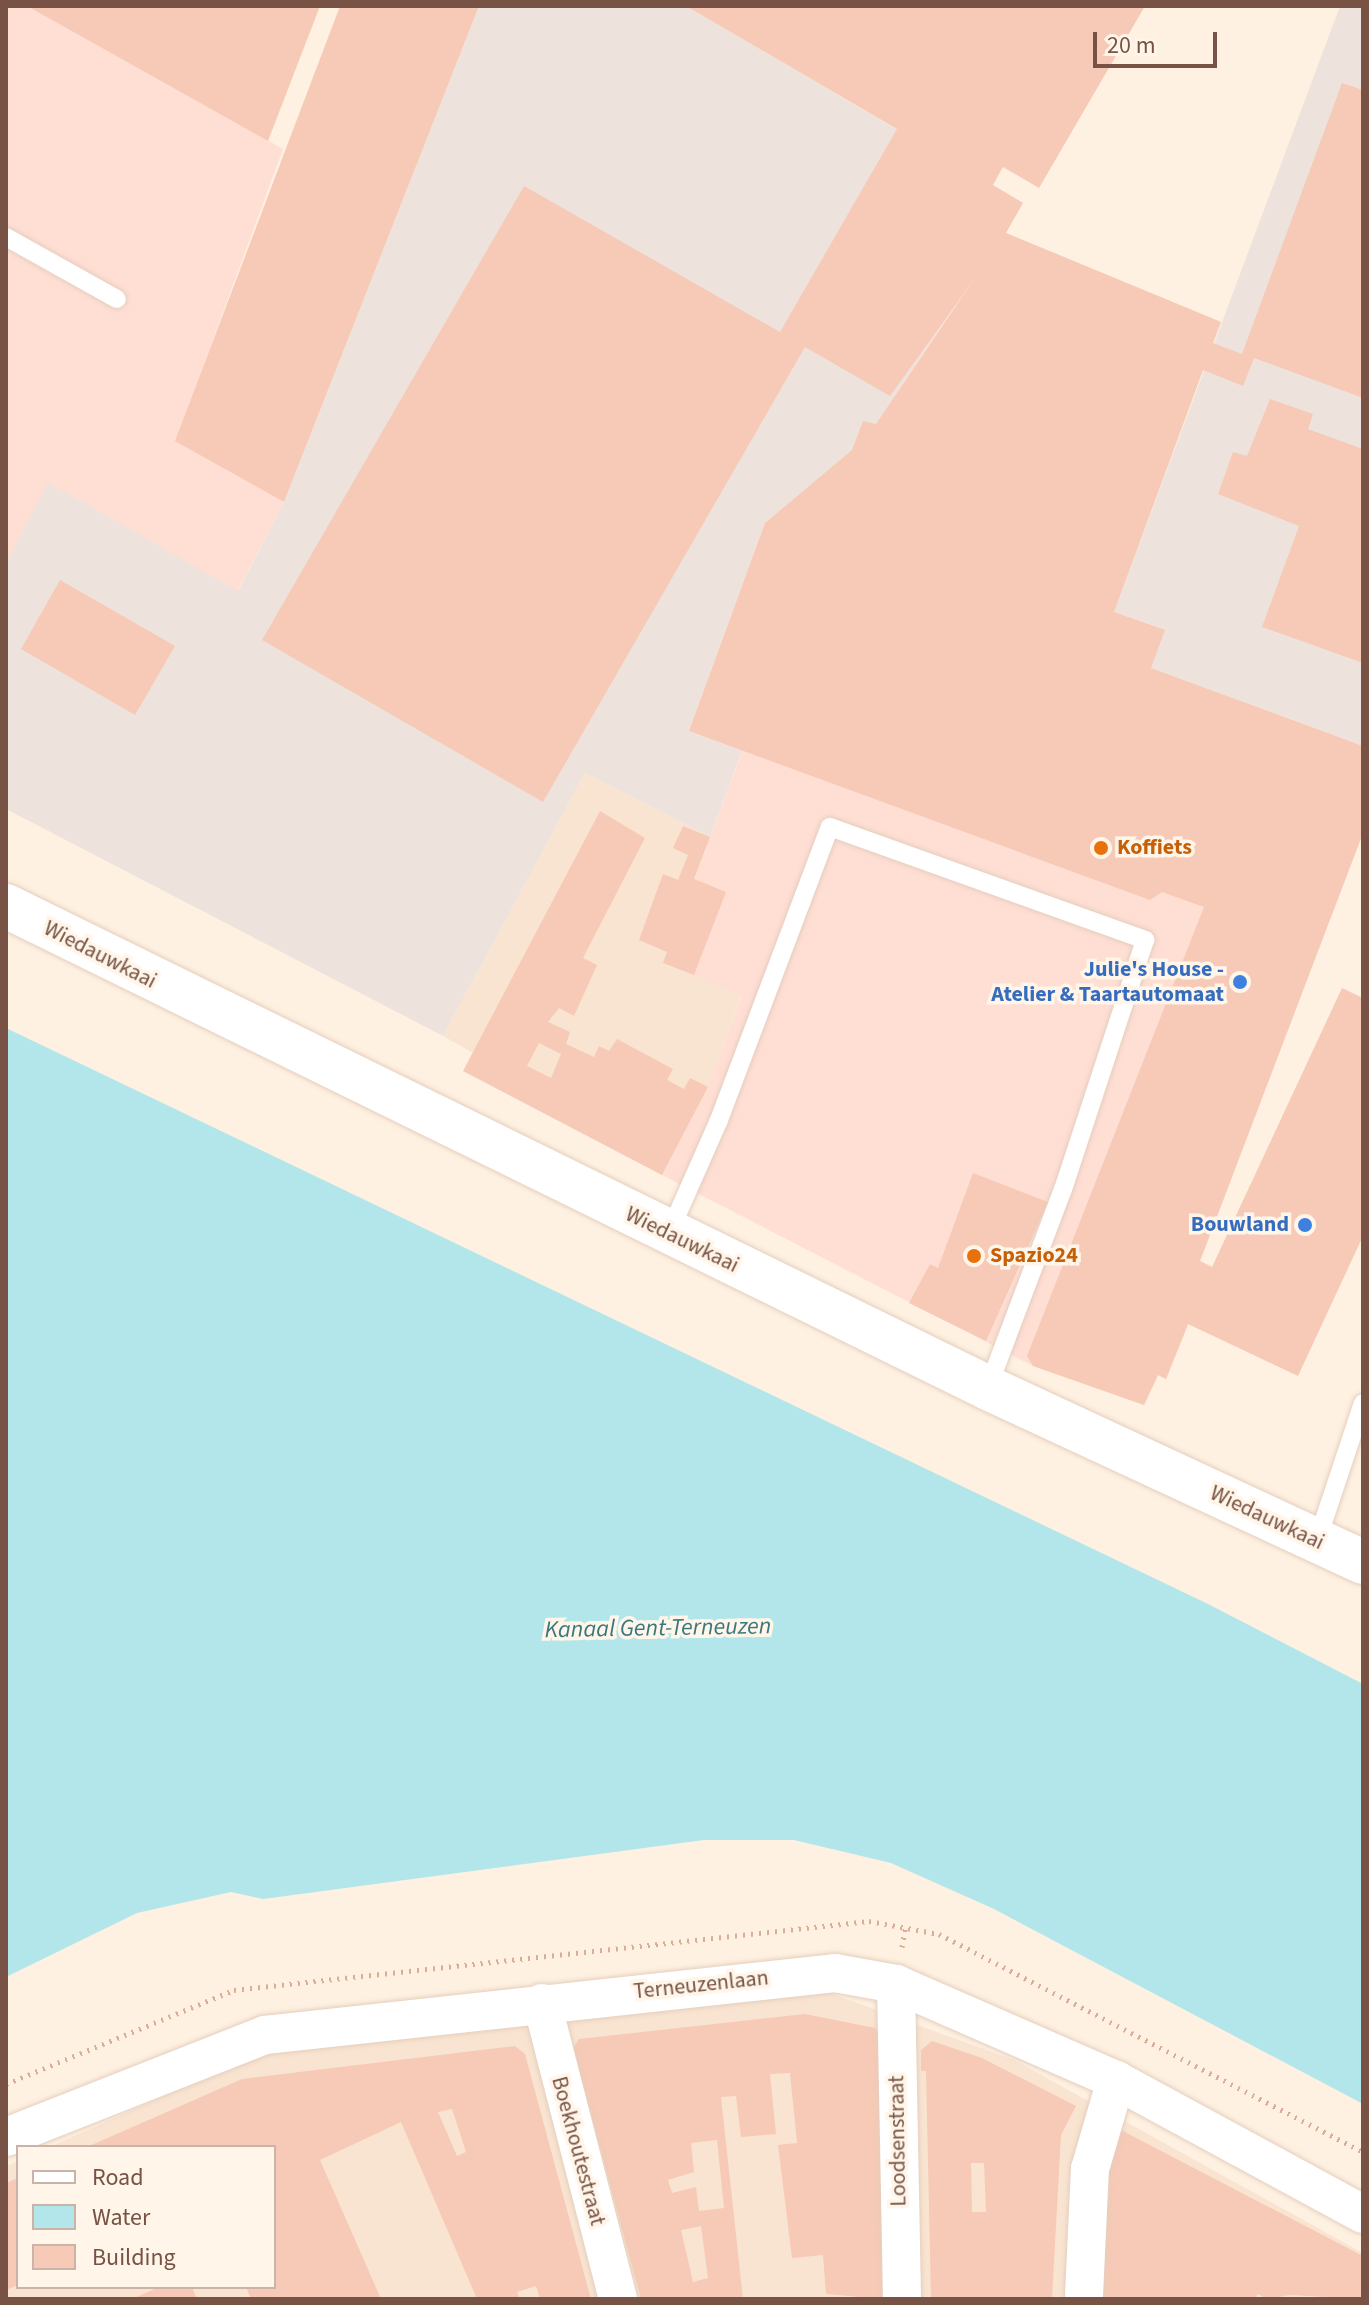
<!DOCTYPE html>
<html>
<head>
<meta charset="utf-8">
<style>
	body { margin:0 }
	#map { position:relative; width:1369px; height:2305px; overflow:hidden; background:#fef1e1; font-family:"Source Sans 3",sans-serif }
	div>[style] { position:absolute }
	.residential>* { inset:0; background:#f9e4d1 }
	.commercial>* { inset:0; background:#ffded4 }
	.industrial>* { inset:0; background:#ede3dc }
	.water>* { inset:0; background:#b3e6ea }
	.building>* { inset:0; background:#f6cab6 }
	.path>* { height:5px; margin-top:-2.5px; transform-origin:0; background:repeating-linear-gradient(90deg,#dbad99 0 2px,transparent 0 8px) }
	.roads { filter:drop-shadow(0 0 2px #e5cebe) drop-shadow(0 0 2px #e5cebe) }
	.lane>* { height:18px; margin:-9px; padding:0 9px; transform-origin:9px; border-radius:9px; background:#fff }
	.street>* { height:38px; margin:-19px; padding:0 19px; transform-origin:19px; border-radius:19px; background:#fff }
	.secondary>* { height:44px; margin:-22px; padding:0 22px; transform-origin:22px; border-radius:22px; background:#fff }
	.dots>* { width:22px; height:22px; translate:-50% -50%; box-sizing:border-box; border:4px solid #fff5e9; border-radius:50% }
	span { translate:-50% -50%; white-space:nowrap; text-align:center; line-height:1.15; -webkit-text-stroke:7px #fff5e9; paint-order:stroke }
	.food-label { font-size:22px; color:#c56008; font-weight:700 }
	.left { translate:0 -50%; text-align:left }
	.street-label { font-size:22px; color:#785345 }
	.shop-label { font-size:22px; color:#366cbe; font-weight:700 }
	.right { translate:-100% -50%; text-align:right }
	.water-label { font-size:24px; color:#37787f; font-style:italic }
	.frame { position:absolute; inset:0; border:8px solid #785345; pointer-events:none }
	.legend { position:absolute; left:16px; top:2145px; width:260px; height:144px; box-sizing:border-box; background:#fff5e9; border:2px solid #c9b4a7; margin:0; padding:10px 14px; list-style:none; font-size:24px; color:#785345 }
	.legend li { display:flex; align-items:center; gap:16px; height:40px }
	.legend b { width:40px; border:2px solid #c9b4a7 }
	.scale { position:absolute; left:1093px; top:32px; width:124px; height:36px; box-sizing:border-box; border:4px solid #785345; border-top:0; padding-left:10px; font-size:24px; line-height:28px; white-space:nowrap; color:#785345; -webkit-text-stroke:6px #fff5e9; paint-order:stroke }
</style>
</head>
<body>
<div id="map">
	<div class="residential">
		<i style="clip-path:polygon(585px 773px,710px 837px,663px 963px,742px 994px,708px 1087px,662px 1175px,463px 1071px,473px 1053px,443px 1036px)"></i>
		<i style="clip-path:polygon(830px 1993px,1014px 2060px,1363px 2253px,1363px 2299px,6px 2299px,6px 2166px,18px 2161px,18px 2287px,274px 2287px,274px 2147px,50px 2147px,271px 2048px)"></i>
	</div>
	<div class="commercial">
		<i style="clip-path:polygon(6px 6px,27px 6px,283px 149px,176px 440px,284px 502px,237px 592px,48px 483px,6px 563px)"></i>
		<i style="clip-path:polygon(1006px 233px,1221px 322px,1114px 612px,1165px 630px,1151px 668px,1363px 746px,1363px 833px,1200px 1261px,1212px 1267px,1166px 1379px,1158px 1375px,1144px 1405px,1033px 1366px,662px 1175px,708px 1087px,742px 995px,663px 963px,742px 752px,689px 731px,765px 523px,852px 450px,863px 421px)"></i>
	</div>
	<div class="industrial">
		<i style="clip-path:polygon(479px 6px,686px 6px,1023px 203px,876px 424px,863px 421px,852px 450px,765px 523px,689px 731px,742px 751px,710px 837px,585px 773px,443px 1036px,6px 809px,6px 563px,48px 482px,238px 591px,284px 502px)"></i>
		<i style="clip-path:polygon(1340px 6px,1363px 6px,1363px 746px,1151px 668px,1164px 630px,1114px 612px)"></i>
	</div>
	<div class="water">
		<i style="clip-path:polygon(6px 1028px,1208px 1604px,1363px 1684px,1363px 2104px,994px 1909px,891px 1863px,794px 1840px,704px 1840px,263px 1899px,231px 1892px,137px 1913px,6px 1977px)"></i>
	</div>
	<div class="building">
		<i style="clip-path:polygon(27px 6px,320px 6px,268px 141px)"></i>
		<i style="clip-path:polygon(340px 6px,479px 6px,284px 502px,175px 441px)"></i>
		<i style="clip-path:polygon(686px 6px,1145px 6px,1039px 188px,1003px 167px,993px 185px,1023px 203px,1006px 233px,1221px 322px,1213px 343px,1242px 354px,1342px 83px,1363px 90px,1363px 398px,1254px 358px,1243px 386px,1203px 370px,1114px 612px,1165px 630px,1151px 668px,1363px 746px,1363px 833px,1200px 1261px,1212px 1267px,1342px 988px,1363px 998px,1363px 1236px,1298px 1376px,1188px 1324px,1166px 1379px,1158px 1375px,1144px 1405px,1033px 1366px,1027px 1356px,1204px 907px,1162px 892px,1150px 900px,689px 731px,765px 523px,852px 450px,863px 421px,876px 424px,975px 278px,890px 396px,805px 347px,543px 802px,262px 640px,524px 186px,780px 332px,897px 129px)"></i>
		<i style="clip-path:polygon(1270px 399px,1313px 414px,1308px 429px,1363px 449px,1363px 663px,1262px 627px,1299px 526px,1218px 494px,1233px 452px,1247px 456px)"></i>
		<i style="clip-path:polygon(60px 580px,175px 646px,135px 715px,21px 649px)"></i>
		<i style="clip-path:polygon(evenodd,600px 811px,645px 838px,583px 958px,597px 965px,574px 1016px,559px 1008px,548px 1022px,570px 1032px,566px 1044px,594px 1057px,599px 1046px,609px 1051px,617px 1039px,673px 1069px,667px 1080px,684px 1089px,690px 1078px,708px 1087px,662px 1175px,463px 1071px,600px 811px,539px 1043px,561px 1054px,551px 1078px,527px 1066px,539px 1043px)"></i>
		<i style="clip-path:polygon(683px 826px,710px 837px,694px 879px,726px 892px,694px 975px,663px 963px,667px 952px,639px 940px,663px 874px,678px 880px,688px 855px,673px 848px)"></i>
		<i style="clip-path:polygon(973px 1173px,1048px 1202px,986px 1341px,909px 1303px,930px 1264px,938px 1268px)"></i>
		<i style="clip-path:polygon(evenodd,805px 2014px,875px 2028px,881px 2037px,882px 2299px,826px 2294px,823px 2255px,792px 2258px,778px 2145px,797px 2143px,790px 2073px,770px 2074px,776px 2134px,741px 2137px,736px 2096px,721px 2097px,743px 2299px,641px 2299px,573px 2048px,579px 2039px,805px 2014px,717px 2140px,724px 2208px,699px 2211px,696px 2187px,672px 2193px,668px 2180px,694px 2172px,691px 2143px,717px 2140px,805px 2014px,701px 2226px,708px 2278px,693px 2282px,681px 2230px,701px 2226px)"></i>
		<i style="clip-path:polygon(evenodd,932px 2041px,982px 2058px,1076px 2106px,1061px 2135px,1052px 2299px,931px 2299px,926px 2071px,921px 2071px,921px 2050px,932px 2041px,971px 2163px,984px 2163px,986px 2212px,972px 2212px,971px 2163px)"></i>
		<i style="clip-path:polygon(evenodd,515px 2046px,525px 2054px,591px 2299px,540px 2299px,536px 2286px,517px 2292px,520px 2299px,477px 2299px,401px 2122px,320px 2160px,381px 2299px,251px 2299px,246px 2287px,274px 2287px,274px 2147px,87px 2147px,242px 2079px,515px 2046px,452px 2109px,466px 2152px,457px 2156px,438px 2112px,452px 2109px)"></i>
		<i style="clip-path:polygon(1119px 2129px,1363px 2256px,1363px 2299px,1290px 2295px,1267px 2299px,1258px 2294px,1255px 2299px,1101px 2299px,1110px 2149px)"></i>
		<i style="clip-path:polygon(18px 2178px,18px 2285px,6px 2290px,6px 2183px)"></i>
		<i style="clip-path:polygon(159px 2287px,192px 2287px,197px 2299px,132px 2299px)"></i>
	</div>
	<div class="path">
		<i style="left:902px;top:1947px;width:23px;rotate:-80deg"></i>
		<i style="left:6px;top:2084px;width:247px;rotate:-22.4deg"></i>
		<i style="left:234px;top:1990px;width:639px;rotate:-6.2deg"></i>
		<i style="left:869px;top:1921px;width:71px;rotate:10.5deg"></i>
		<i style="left:939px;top:1934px;width:477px;rotate:27.2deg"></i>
	</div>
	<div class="roads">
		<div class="lane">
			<i style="left:6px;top:237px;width:127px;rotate:29.2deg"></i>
			<i style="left:670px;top:1231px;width:121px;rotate:-66.2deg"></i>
			<i style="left:719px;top:1120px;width:313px;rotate:-69.3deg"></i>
			<i style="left:830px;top:827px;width:335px;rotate:19.7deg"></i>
			<i style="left:1145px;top:940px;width:262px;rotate:108.2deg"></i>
			<i style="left:1063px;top:1189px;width:213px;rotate:110.7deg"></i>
			<i style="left:1317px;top:1541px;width:145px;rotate:-71.6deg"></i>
		</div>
		<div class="street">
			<i style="left:896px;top:1984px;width:315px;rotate:88.9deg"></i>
			<i style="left:542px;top:2003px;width:306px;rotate:75.6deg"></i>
			<i style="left:6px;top:2137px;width:278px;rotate:-21.5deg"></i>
			<i style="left:265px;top:2035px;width:573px;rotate:-6.21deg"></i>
			<i style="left:835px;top:1973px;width:62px;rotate:10.2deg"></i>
			<i style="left:896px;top:1984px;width:240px;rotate:23.6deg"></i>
			<i style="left:1116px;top:2080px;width:281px;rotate:28.5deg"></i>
			<i style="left:1084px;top:2295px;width:126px;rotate:-87.3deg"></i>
			<i style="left:1090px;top:2169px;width:93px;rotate:-73.7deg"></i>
		</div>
		<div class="secondary">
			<i style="left:6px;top:906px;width:1094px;rotate:26.14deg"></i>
			<i style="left:988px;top:1388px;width:413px;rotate:24.9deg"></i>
		</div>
	</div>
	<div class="dots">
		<i style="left:1101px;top:848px;background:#e8710a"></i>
		<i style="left:1240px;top:982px;background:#3f7fe0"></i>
		<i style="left:1305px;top:1225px;background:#3f7fe0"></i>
		<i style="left:974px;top:1256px;background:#e8710a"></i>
	</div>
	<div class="food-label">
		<span class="left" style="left:1117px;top:848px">Koffiets</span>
		<span class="left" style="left:990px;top:1256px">Spazio24</span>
	</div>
	<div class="street-label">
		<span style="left:100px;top:955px;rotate:27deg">Wiedauwkaai</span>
		<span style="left:682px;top:1240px;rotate:26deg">Wiedauwkaai</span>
		<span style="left:1267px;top:1518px;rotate:25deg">Wiedauwkaai</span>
		<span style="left:701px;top:1985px;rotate:-6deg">Terneuzenlaan</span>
		<span style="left:898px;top:2141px;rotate:-91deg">Loodsenstraat</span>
		<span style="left:578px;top:2151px;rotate:75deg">Boekhoutestraat</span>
	</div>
	<div class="shop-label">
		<span class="right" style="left:1224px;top:982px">Julie's House -<br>Atelier &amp; Taartautomaat</span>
		<span class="right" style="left:1289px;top:1225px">Bouwland</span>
	</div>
	<div class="water-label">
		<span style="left:658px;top:1628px;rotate:-1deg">Kanaal Gent-Terneuzen</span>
	</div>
	<div class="frame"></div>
	<ul class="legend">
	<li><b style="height:10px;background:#fff"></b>Road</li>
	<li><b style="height:22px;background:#b3e6ea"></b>Water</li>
	<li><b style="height:22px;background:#f6cab6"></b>Building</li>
	</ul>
	<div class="scale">20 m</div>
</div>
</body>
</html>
